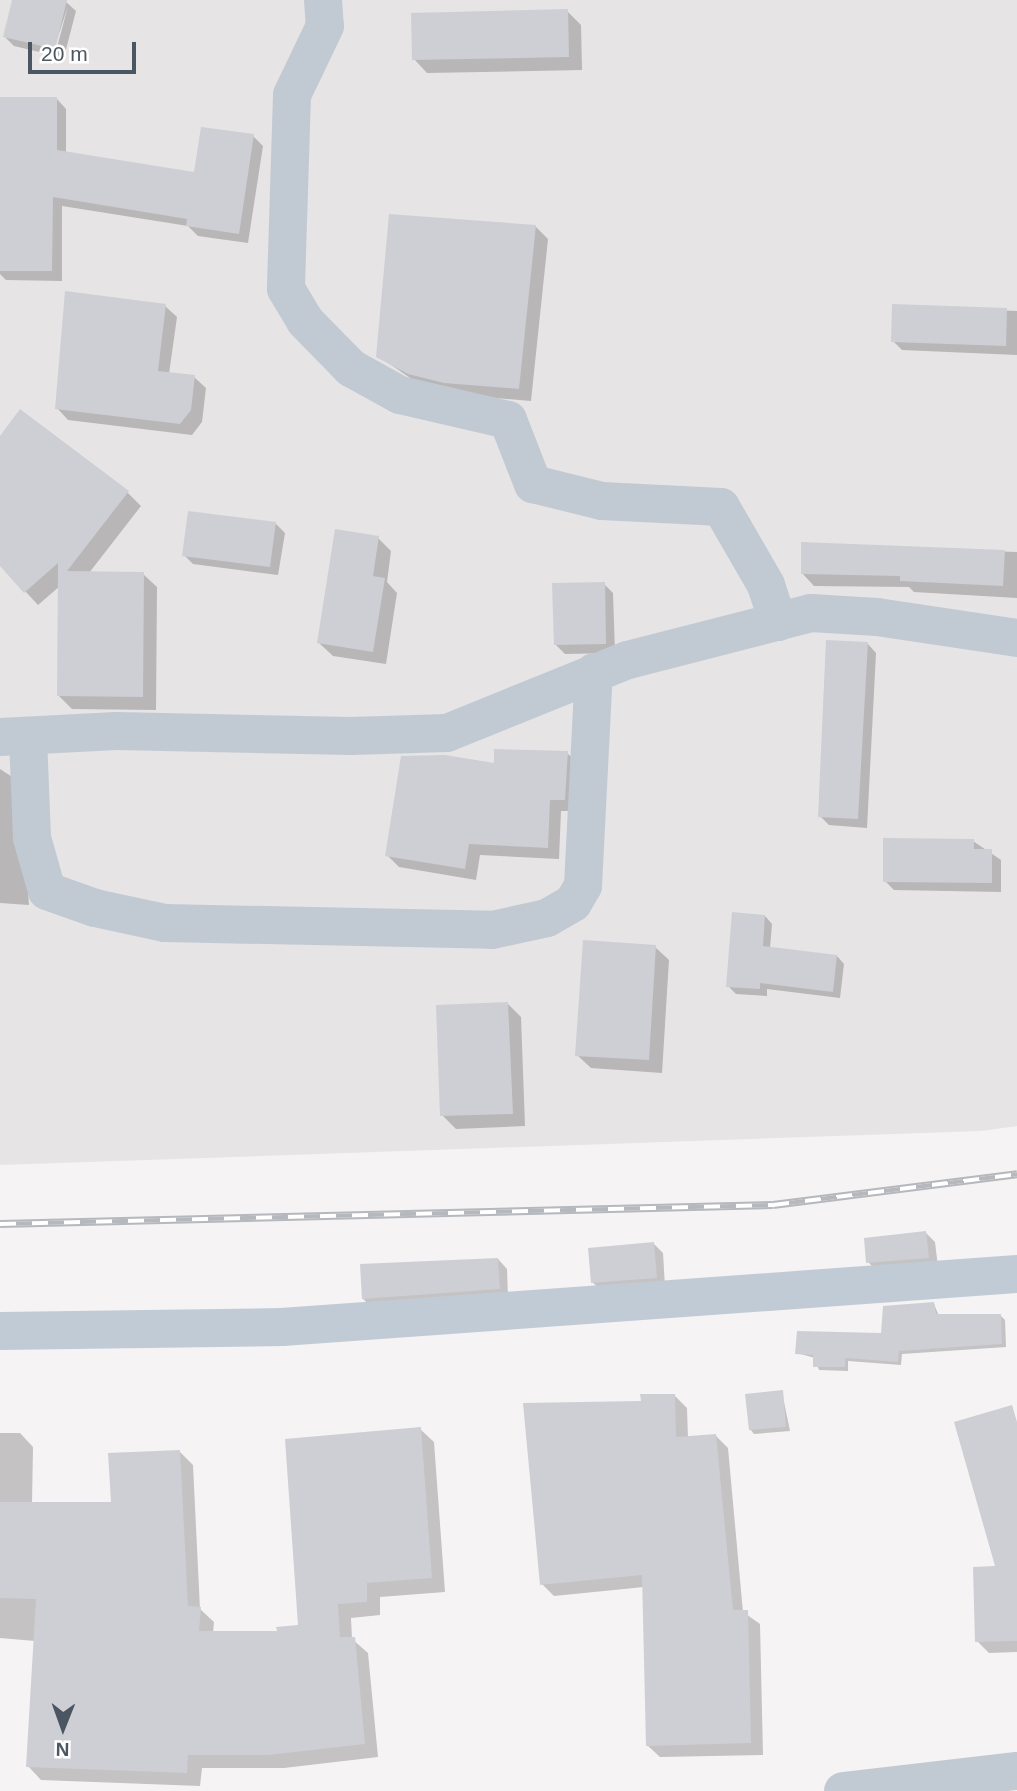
<!DOCTYPE html>
<html>
<head>
<meta charset="utf-8">
<style>
	body { margin:0 }
	#map { position:relative; width:1017px; height:1791px; overflow:hidden; background:#f5f3f3; font-family:Helvetica,sans-serif }
	div>[style] { position:absolute }
	.education>* { inset:0; background:#e6e4e5 }
	.shadow>* { inset:0; background:#0003 }
	.building>* { inset:0; background:#cdcfd5 }
	.street>* { height:38px; margin:-19px; padding:0 19px; transform-origin:19px; border-radius:19px; background:#c1cad2 }
	.secondary>* { height:38px; margin:-19px; padding:0 19px; transform-origin:19px; border-radius:19px; background:#c1cbd6 }
	.rail>* { height:8px; margin-top:-4px; transform-origin:0; background:repeating-linear-gradient(90deg,#fff 0 16px,#b5b8bd 0 32px); box-sizing:border-box; border-block:2px solid #b5b8bd }
	span { translate:-50% -50%; white-space:nowrap; text-align:center; line-height:1.15; -webkit-text-stroke:6px #fff; paint-order:stroke }
	.north { position:absolute; left:28px; top:1693px; width:70px; height:70px; -webkit-text-stroke:5px #fff; paint-order:stroke; rotate:181deg; font-size:19px; font-weight:700; line-height:28px; text-align:center; color:#4a5661 }
	.north::after { content:''; display:block; margin:auto; width:24px; height:32px; background:#4a5661; clip-path:polygon(50% 0,100% 100%,50% 72%,0 100%) }
	.scale { position:absolute; left:28px; top:42px; width:108px; height:32px; box-sizing:border-box; border:4px solid #4a5661; border-top:0; padding-left:9px; font-size:21px; line-height:24px; white-space:nowrap; color:#4a5661; -webkit-text-stroke:5px #fff; paint-order:stroke }
</style>
</head>
<body>
<div id="map">
	<div class="education">
		<i style="clip-path:polygon(0 0,1017px 0,1017px 1126px,981px 1131px,0 1165px)"></i>
	</div>
	<div class="shadow">
		<i style="clip-path:polygon(14px 0,58px 0,66px 2px,76px 11px,64px 57px,55px 55px,68px 6px,52px 55px,14px 46px,5px 37px)"></i>
		<i style="clip-path:polygon(567px 11px,581px 25px,582px 70px,427px 73px,414px 59px)"></i>
		<i style="clip-path:polygon(0 99px,57px 99px,66px 109px,66px 153px,195px 174px,253px 136px,263px 146px,248px 243px,198px 236px,188px 226px,62px 206px,62px 281px,6px 280px,0 274px)"></i>
		<i style="clip-path:polygon(535px 226px,548px 239px,531px 401px,458px 395px,422px 386px,378px 356px)"></i>
		<i style="clip-path:polygon(165px 306px,177px 317px,169px 374px,194px 377px,206px 388px,202px 422px,192px 435px,68px 420px,57px 408px)"></i>
		<i style="clip-path:polygon(894px 306px,1017px 311px,1017px 355px,902px 350px,893px 341px)"></i>
		<i style="clip-path:polygon(0 438px,128px 493px,141px 506px,89px 573px,143px 574px,157px 587px,156px 710px,72px 709px,59px 696px,60px 586px,38px 605px,0 564px)"></i>
		<i style="clip-path:polygon(276px 524px,285px 533px,278px 575px,193px 564px,184px 555px)"></i>
		<i style="clip-path:polygon(378px 538px,391px 551px,387px 582px,397px 593px,386px 664px,333px 656px,319px 643px)"></i>
		<i style="clip-path:polygon(803px 544px,1017px 552px,1017px 598px,914px 592px,909px 587px,814px 586px,802px 573px)"></i>
		<i style="clip-path:polygon(604px 584px,613px 593px,615px 653px,565px 654px,555px 644px)"></i>
		<i style="clip-path:polygon(867px 643px,876px 653px,867px 828px,829px 825px,820px 816px)"></i>
		<i style="clip-path:polygon(567px 753px,579px 764px,576px 811px,561px 811px,559px 859px,480px 855px,476px 880px,399px 867px,387px 855px,495px 765px)"></i>
		<i style="clip-path:polygon(0 769px,20px 782px,29px 905px,0 903px)"></i>
		<i style="clip-path:polygon(973px 841px,1001px 860px,1001px 892px,894px 890px,885px 881px)"></i>
		<i style="clip-path:polygon(765px 916px,772px 924px,770px 948px,837px 956px,844px 964px,840px 998px,767px 989px,767px 996px,736px 994px,728px 986px)"></i>
		<i style="clip-path:polygon(655px 947px,669px 960px,662px 1073px,591px 1068px,577px 1055px)"></i>
		<i style="clip-path:polygon(507px 1003px,521px 1017px,525px 1126px,456px 1129px,442px 1115px)"></i>
		<i style="clip-path:polygon(926px 1233px,935px 1242px,938px 1267px,877px 1271px,868px 1262px)"></i>
		<i style="clip-path:polygon(654px 1244px,663px 1253px,665px 1286px,602px 1291px,592px 1282px)"></i>
		<i style="clip-path:polygon(498px 1259px,507px 1269px,508px 1298px,373px 1308px,363px 1299px)"></i>
		<i style="clip-path:polygon(934px 1304px,939px 1316px,1001px 1316px,1005px 1320px,1006px 1347px,902px 1354px,901px 1365px,848px 1361px,848px 1371px,819px 1370px,815px 1358px,797px 1353px,883px 1334px)"></i>
		<i style="clip-path:polygon(782px 1392px,790px 1431px,754px 1434px,750px 1429px)"></i>
		<i style="clip-path:polygon(674px 1395px,687px 1408px,688px 1438px,716px 1436px,728px 1448px,743px 1612px,760px 1624px,763px 1755px,660px 1757px,647px 1745px,644px 1587px,554px 1596px,542px 1584px,642px 1403px)"></i>
		<i style="clip-path:polygon(420px 1429px,434px 1442px,445px 1592px,380px 1597px,380px 1615px,351px 1618px,352px 1639px,368px 1653px,378px 1757px,284px 1768px,202px 1768px,200px 1786px,41px 1780px,28px 1766px,35px 1641px,0 1638px,0 1433px,20px 1433px,33px 1447px,32px 1504px,113px 1504px,179px 1451px,193px 1465px,200px 1609px,214px 1622px,213px 1633px,278px 1632px,299px 1626px)"></i>
		<i style="clip-path:polygon(1017px 1567px,1017px 1652px,989px 1653px,977px 1641px)"></i>
	</div>
	<div class="building">
		<i style="clip-path:polygon(12px 0,67px 0,55px 49px,3px 37px)"></i>
		<i style="clip-path:polygon(568px 9px,569px 57px,412px 60px,411px 13px)"></i>
		<i style="clip-path:polygon(0 97px,57px 97px,57px 150px,194px 172px,201px 127px,254px 134px,239px 234px,186px 226px,187px 219px,53px 197px,52px 271px,0 271px)"></i>
		<i style="clip-path:polygon(389px 214px,536px 225px,519px 389px,444px 383px,408px 374px,376px 357px)"></i>
		<i style="clip-path:polygon(65px 291px,166px 304px,158px 371px,195px 375px,191px 410px,180px 424px,55px 409px)"></i>
		<i style="clip-path:polygon(892px 304px,1007px 308px,1006px 346px,891px 342px)"></i>
		<i style="clip-path:polygon(20px 409px,129px 491px,67px 571px,144px 572px,143px 697px,57px 696px,58px 563px,24px 593px,0 566px,0 436px)"></i>
		<i style="clip-path:polygon(188px 511px,276px 522px,270px 567px,182px 556px)"></i>
		<i style="clip-path:polygon(335px 529px,379px 536px,373px 576px,385px 578px,373px 652px,317px 643px)"></i>
		<i style="clip-path:polygon(801px 542px,1005px 550px,1003px 586px,900px 581px,900px 576px,801px 574px)"></i>
		<i style="clip-path:polygon(605px 582px,606px 644px,554px 645px,552px 583px)"></i>
		<i style="clip-path:polygon(826px 640px,868px 642px,858px 819px,818px 817px)"></i>
		<i style="clip-path:polygon(494px 749px,568px 751px,565px 800px,550px 800px,548px 848px,469px 844px,465px 869px,385px 856px,401px 756px,445px 755px,494px 763px)"></i>
		<i style="clip-path:polygon(883px 838px,974px 839px,974px 849px,992px 849px,992px 883px,883px 882px)"></i>
		<i style="clip-path:polygon(732px 912px,765px 915px,763px 946px,837px 955px,833px 992px,760px 983px,760px 989px,726px 987px)"></i>
		<i style="clip-path:polygon(583px 940px,656px 945px,649px 1060px,575px 1056px)"></i>
		<i style="clip-path:polygon(508px 1002px,513px 1114px,440px 1116px,436px 1005px)"></i>
		<i style="clip-path:polygon(926px 1231px,929px 1258px,866px 1263px,864px 1238px)"></i>
		<i style="clip-path:polygon(654px 1242px,657px 1278px,591px 1283px,588px 1248px)"></i>
		<i style="clip-path:polygon(498px 1258px,500px 1289px,362px 1299px,360px 1264px)"></i>
		<i style="clip-path:polygon(934px 1302px,936px 1314px,1001px 1314px,1002px 1344px,899px 1351px,898px 1362px,845px 1358px,845px 1367px,813px 1367px,813px 1355px,795px 1354px,797px 1331px,881px 1333px,883px 1306px)"></i>
		<i style="clip-path:polygon(783px 1390px,786px 1427px,749px 1430px,745px 1394px)"></i>
		<i style="clip-path:polygon(640px 1394px,675px 1394px,676px 1437px,716px 1434px,733px 1610px,748px 1610px,751px 1743px,646px 1746px,642px 1575px,540px 1585px,523px 1403px,641px 1401px)"></i>
		<i style="clip-path:polygon(1012px 1405px,1017px 1422px,1017px 1641px,975px 1642px,973px 1567px,995px 1566px,954px 1422px)"></i>
		<i style="clip-path:polygon(421px 1427px,432px 1578px,367px 1583px,367px 1602px,338px 1604px,340px 1637px,355px 1637px,365px 1744px,269px 1755px,188px 1755px,187px 1773px,26px 1767px,36px 1599px,0 1598px,0 1502px,111px 1502px,108px 1453px,180px 1450px,188px 1606px,201px 1607px,199px 1631px,277px 1631px,276px 1627px,298px 1625px,285px 1439px)"></i>
	</div>
	<div class="street">
		<i style="left:323px;top:0;width:26px;rotate:86deg"></i>
		<i style="left:325px;top:26px;width:76px;rotate:115.6deg"></i>
		<i style="left:292px;top:95px;width:194px;rotate:91.8deg"></i>
		<i style="left:286px;top:289px;width:37px;rotate:59deg"></i>
		<i style="left:305px;top:321px;width:66px;rotate:45.6deg"></i>
		<i style="left:351px;top:368px;width:56px;rotate:28.9deg"></i>
		<i style="left:400px;top:395px;width:111px;rotate:13deg"></i>
		<i style="left:508px;top:420px;width:69px;rotate:68.7deg"></i>
		<i style="left:533px;top:484px;width:71px;rotate:13.8deg"></i>
		<i style="left:602px;top:501px;width:119px;rotate:2.9deg"></i>
		<i style="left:721px;top:507px;width:90px;rotate:60deg"></i>
		<i style="left:766px;top:585px;width:39px;rotate:72deg"></i>
		<i style="left:0;top:737px;width:116px;rotate:-3deg"></i>
		<i style="left:116px;top:731px;width:235px;rotate:1.2deg"></i>
		<i style="left:351px;top:736px;width:96px;rotate:-1.8deg"></i>
		<i style="left:447px;top:733px;width:195px;rotate:-22deg"></i>
		<i style="left:628px;top:660px;width:189px;rotate:-14.4deg"></i>
		<i style="left:811px;top:613px;width:66px;rotate:3.5deg"></i>
		<i style="left:877px;top:617px;width:142px;rotate:8.5deg"></i>
		<i style="left:28px;top:738px;width:100px;rotate:87.7deg"></i>
		<i style="left:32px;top:838px;width:55px;rotate:74.2deg"></i>
		<i style="left:47px;top:891px;width:51px;rotate:19.5deg"></i>
		<i style="left:95px;top:908px;width:72px;rotate:12.1deg"></i>
		<i style="left:165px;top:923px;width:327px;rotate:1.2deg"></i>
		<i style="left:492px;top:930px;width:56px;rotate:-12.3deg"></i>
		<i style="left:547px;top:918px;width:30px;rotate:-30deg"></i>
		<i style="left:573px;top:903px;width:20px;rotate:-60deg"></i>
		<i style="left:583px;top:886px;width:214px;rotate:-87.1deg"></i>
		<i style="left:843px;top:1791px;width:175px;rotate:-6.6deg"></i>
	</div>
	<div class="secondary">
		<i style="left:0;top:1331px;width:282px;rotate:-0.8deg"></i>
		<i style="left:282px;top:1327px;width:737px;rotate:-4.12deg"></i>
	</div>
	<div class="rail">
		<i style="left:0;top:1224px;width:773px;rotate:-1.41deg"></i>
		<i style="left:773px;top:1205px;width:246px;rotate:-7.2deg"></i>
	</div>
	<div class="north">N</div>
	<div class="scale">20 m</div>
</div>
</body>
</html>
